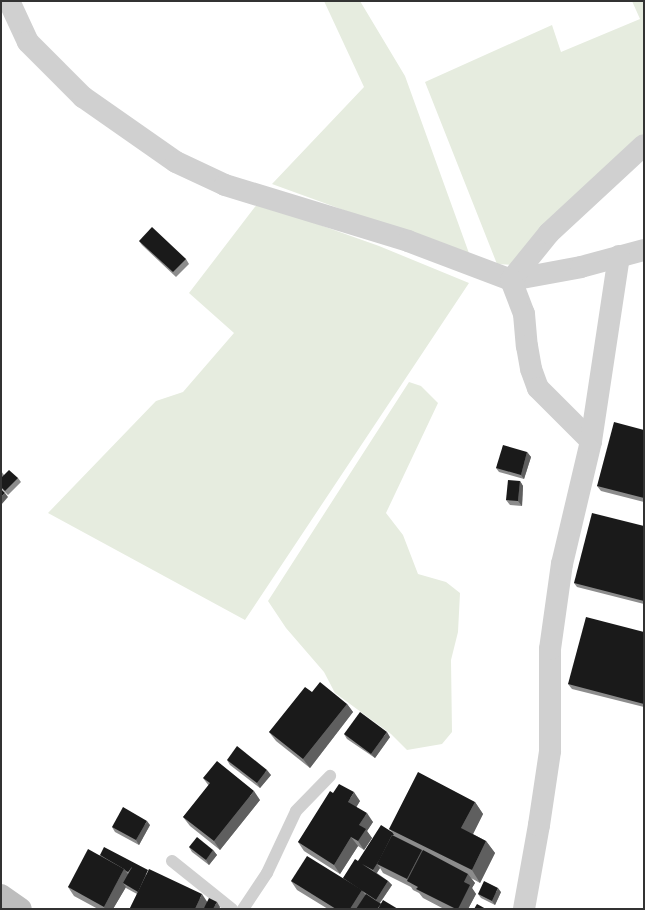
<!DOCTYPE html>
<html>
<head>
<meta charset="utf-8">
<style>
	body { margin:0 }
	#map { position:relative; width:645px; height:910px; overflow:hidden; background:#fff; font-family:"DejaVu Sans",sans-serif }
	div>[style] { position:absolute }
	.green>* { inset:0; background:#e6ecdf }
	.service>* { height:12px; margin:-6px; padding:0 6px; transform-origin:6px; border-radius:6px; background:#d0d0d0 }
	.minor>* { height:22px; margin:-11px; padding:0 11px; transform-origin:11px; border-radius:11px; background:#d0d0d0 }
	.secondary>* { height:22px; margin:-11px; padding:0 11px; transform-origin:11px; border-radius:11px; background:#bdbdbd }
	.wall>* { inset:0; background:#8c8c8c }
	.shaded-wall>* { inset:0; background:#5f5f5f }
	.building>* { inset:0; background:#1a1a1a }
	span { translate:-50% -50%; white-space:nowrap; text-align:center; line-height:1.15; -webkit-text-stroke:4px #fff; paint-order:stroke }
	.frame { position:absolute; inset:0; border:2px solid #333; pointer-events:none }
</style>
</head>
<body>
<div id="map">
	<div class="green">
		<i style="clip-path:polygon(324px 1px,360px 1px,405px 76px,470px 256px,272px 184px,364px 87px)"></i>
		<i style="clip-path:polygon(632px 1px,644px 1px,644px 137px,512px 265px,497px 264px,425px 82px,552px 25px,561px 52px,640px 19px)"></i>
		<i style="clip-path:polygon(258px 203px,379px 246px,469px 283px,245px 620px,48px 513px,156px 401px,183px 392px,234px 333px,189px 293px)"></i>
		<i style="clip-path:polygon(409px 382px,421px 386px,438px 403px,386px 513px,403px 535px,418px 574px,446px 582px,460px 593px,458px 632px,451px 660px,452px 732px,442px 744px,407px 750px,391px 734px,335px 693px,324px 672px,286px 628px,268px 601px)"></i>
	</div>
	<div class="service">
		<i style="left:172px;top:861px;width:77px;rotate:38.7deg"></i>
		<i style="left:243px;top:909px;width:43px;rotate:-56.3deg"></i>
		<i style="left:267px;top:873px;width:68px;rotate:-64.9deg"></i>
		<i style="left:296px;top:811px;width:49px;rotate:-45.8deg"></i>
	</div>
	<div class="minor">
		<i style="left:9px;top:1px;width:45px;rotate:65.1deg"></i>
		<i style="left:28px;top:42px;width:78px;rotate:45deg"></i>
		<i style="left:83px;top:97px;width:113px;rotate:35deg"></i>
		<i style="left:176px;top:162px;width:54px;rotate:25.1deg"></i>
		<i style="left:225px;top:185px;width:191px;rotate:17deg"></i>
		<i style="left:408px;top:241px;width:110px;rotate:20.7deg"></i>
		<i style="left:511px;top:280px;width:71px;rotate:-10.5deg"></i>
		<i style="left:581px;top:267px;width:65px;rotate:-15.1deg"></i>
		<i style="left:511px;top:280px;width:60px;rotate:-51deg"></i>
		<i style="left:549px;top:233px;width:129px;rotate:-42.8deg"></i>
		<i style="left:511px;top:280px;width:36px;rotate:69deg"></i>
		<i style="left:524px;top:314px;width:32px;rotate:85deg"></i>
		<i style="left:527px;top:346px;width:23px;rotate:80deg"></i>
		<i style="left:531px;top:369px;width:20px;rotate:70deg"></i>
		<i style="left:538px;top:388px;width:75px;rotate:45deg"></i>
		<i style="left:524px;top:909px;width:85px;rotate:-79.9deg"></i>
		<i style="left:539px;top:825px;width:75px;rotate:-81.5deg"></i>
		<i style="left:550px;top:751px;width:102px;rotate:-90deg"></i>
		<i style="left:550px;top:649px;width:86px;rotate:-82deg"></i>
		<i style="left:562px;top:564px;width:126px;rotate:-76.7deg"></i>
		<i style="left:591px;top:441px;width:187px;rotate:-81.4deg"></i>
	</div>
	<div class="secondary">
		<i style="left:1px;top:895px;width:24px;rotate:35deg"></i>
	</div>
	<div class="wall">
		<i style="clip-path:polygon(139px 241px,186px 259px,189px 264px,176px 277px,142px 245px)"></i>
		<i style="clip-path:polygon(644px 430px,644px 502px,601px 491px,597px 486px)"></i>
		<i style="clip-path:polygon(527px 452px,531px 457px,524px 479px,499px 472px,496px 468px)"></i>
		<i style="clip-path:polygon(1px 471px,4px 475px,18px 478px,21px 482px,8px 495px,1px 488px)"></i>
		<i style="clip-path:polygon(520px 481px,523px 486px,522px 506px,510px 505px,506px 500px)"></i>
		<i style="clip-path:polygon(644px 526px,644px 604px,577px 587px,574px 583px)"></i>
		<i style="clip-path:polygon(644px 632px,644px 707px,572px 689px,568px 684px)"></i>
		<i style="clip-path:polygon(312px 692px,347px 704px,353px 712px,310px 768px,276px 741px,269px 732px)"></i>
		<i style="clip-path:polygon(344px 734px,390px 737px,375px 758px,347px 739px)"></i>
		<i style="clip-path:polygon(227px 760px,271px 775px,260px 788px,230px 765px)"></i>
		<i style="clip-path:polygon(203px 778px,260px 800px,220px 850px,190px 826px,183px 817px,209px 786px)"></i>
		<i style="clip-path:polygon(333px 793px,360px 801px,356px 807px,373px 822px,367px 831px,372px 838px,364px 850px,358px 846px,340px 874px,304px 851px,298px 842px)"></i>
		<i style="clip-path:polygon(475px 802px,483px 814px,473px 834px,486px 841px,495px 853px,480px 883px,471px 878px,475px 883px,472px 888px,476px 894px,468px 909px,444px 909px,423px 898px,419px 893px,413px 890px,411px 887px,383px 873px,380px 868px,377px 873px,388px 881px,392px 885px,380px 903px,398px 909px,328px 909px,297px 890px,291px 881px,343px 878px,358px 861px,392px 832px,389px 829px)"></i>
		<i style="clip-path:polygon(150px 825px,139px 845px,115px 832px,112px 827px)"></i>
		<i style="clip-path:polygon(189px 847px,213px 850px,217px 855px,209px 865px,192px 852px)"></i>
		<i style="clip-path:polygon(100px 855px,207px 902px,220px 907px,219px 909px,131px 909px,130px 908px,137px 894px,126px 888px,126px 887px,113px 909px,98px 909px,74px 896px,68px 887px)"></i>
		<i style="clip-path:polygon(501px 892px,495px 905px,481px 898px,478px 894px)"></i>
	</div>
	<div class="shaded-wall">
		<i style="clip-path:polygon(527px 452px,531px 457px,524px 479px,521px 475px)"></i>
		<i style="clip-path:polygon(520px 481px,523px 486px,522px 506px,518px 501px)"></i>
		<i style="clip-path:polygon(5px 493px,8px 497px,1px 505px,1px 497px)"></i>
		<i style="clip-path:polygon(347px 704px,353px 712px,310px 768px,303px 759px)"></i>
		<i style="clip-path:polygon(387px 732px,390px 737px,375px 758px,371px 754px)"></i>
		<i style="clip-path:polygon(267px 770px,271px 775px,260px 788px,257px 783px)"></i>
		<i style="clip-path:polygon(254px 791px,260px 800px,220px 850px,214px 841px)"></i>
		<i style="clip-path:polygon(354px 792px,360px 801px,354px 811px,348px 802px)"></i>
		<i style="clip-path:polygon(475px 802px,483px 814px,470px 840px,461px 828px)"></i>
		<i style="clip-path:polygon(367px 813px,373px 822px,367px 831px,372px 838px,364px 850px,358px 841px,359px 825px)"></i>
		<i style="clip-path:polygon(147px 821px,150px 825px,139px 845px,136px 840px)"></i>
		<i style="clip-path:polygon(394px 835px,377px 864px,380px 868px,376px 874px,373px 870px)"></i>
		<i style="clip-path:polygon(351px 837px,358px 846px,340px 874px,334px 865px)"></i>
		<i style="clip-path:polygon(486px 841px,495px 853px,480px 883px,472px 870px)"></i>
		<i style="clip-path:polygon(213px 850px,217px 855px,209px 865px,206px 860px)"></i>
		<i style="clip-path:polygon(422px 850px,428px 859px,409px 882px,407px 879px)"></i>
		<i style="clip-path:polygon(124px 869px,131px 878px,123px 883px,126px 887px,113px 909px,105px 909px,104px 907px)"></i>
		<i style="clip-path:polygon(468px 874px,475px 883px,472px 888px,476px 894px,468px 909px,458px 909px,464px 882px)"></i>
		<i style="clip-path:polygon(388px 881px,392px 885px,379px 904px,376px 900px)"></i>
		<i style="clip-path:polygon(498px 888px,501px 892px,495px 905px,492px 901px)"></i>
		<i style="clip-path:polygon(362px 890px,368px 899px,362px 909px,350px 909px)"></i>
		<i style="clip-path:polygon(202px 894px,208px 903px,204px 908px,205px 909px,195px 909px)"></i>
		<i style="clip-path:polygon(217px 902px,220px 907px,219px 909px,213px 909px)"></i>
	</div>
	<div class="building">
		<i style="clip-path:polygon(152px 227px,186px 259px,173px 272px,139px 241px)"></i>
		<i style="clip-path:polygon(614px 422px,644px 430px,644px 498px,597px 486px)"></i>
		<i style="clip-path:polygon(503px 445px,527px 452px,521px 475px,496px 468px)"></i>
		<i style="clip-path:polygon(9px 470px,18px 478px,5px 491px,1px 487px,1px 478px)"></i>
		<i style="clip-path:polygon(508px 480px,520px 481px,518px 501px,506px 500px)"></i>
		<i style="clip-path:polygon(1px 489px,5px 493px,1px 497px)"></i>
		<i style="clip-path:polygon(592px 513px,644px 526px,644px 601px,574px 583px)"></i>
		<i style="clip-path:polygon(586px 617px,644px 632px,644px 704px,568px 684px)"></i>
		<i style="clip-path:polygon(320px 682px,347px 704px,303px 759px,269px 732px,305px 687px,312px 692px)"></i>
		<i style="clip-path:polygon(360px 712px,387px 732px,371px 754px,344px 734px)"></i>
		<i style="clip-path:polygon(237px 746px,267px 770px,257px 783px,227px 760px)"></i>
		<i style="clip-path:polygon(217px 761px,254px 791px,214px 841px,183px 817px,210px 783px,203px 778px)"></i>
		<i style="clip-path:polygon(418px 772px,475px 802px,461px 828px,486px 841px,472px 870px,389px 829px)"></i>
		<i style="clip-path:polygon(339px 784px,354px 792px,348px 802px,367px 813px,359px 825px,366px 829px,358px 841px,351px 837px,334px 865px,298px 842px,330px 791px,333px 793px)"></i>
		<i style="clip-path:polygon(123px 807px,147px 821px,136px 840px,112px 827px)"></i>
		<i style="clip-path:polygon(381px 825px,392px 832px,394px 835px,392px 835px,380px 859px,373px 870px,362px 864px,388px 881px,376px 900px,343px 878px,355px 859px,358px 861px)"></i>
		<i style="clip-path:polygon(392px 835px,422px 850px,407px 879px,377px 864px)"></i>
		<i style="clip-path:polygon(197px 837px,213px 850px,206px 860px,189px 847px)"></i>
		<i style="clip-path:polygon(104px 847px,148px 870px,138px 892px,123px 883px,132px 867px,128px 872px,126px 871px,124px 869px,100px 855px)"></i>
		<i style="clip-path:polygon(88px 849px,124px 869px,104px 907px,68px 887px)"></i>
		<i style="clip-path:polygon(423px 850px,468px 874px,464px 882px,470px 885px,458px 909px,456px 909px,416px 889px,418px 887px,407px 881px)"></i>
		<i style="clip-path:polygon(307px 856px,362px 890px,350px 909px,336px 909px,291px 881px)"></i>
		<i style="clip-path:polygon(149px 869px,202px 894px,195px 909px,132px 909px,130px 908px)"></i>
		<i style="clip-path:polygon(484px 881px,498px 888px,492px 901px,478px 894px)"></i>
		<i style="clip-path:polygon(366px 894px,381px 904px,377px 909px,356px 909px)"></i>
		<i style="clip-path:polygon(209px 898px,217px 902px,213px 909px,206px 909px,204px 908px)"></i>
		<i style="clip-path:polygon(383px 900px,398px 909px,378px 909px)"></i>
		<i style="clip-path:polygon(477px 904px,486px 909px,474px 909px)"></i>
	</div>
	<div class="frame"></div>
</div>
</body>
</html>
